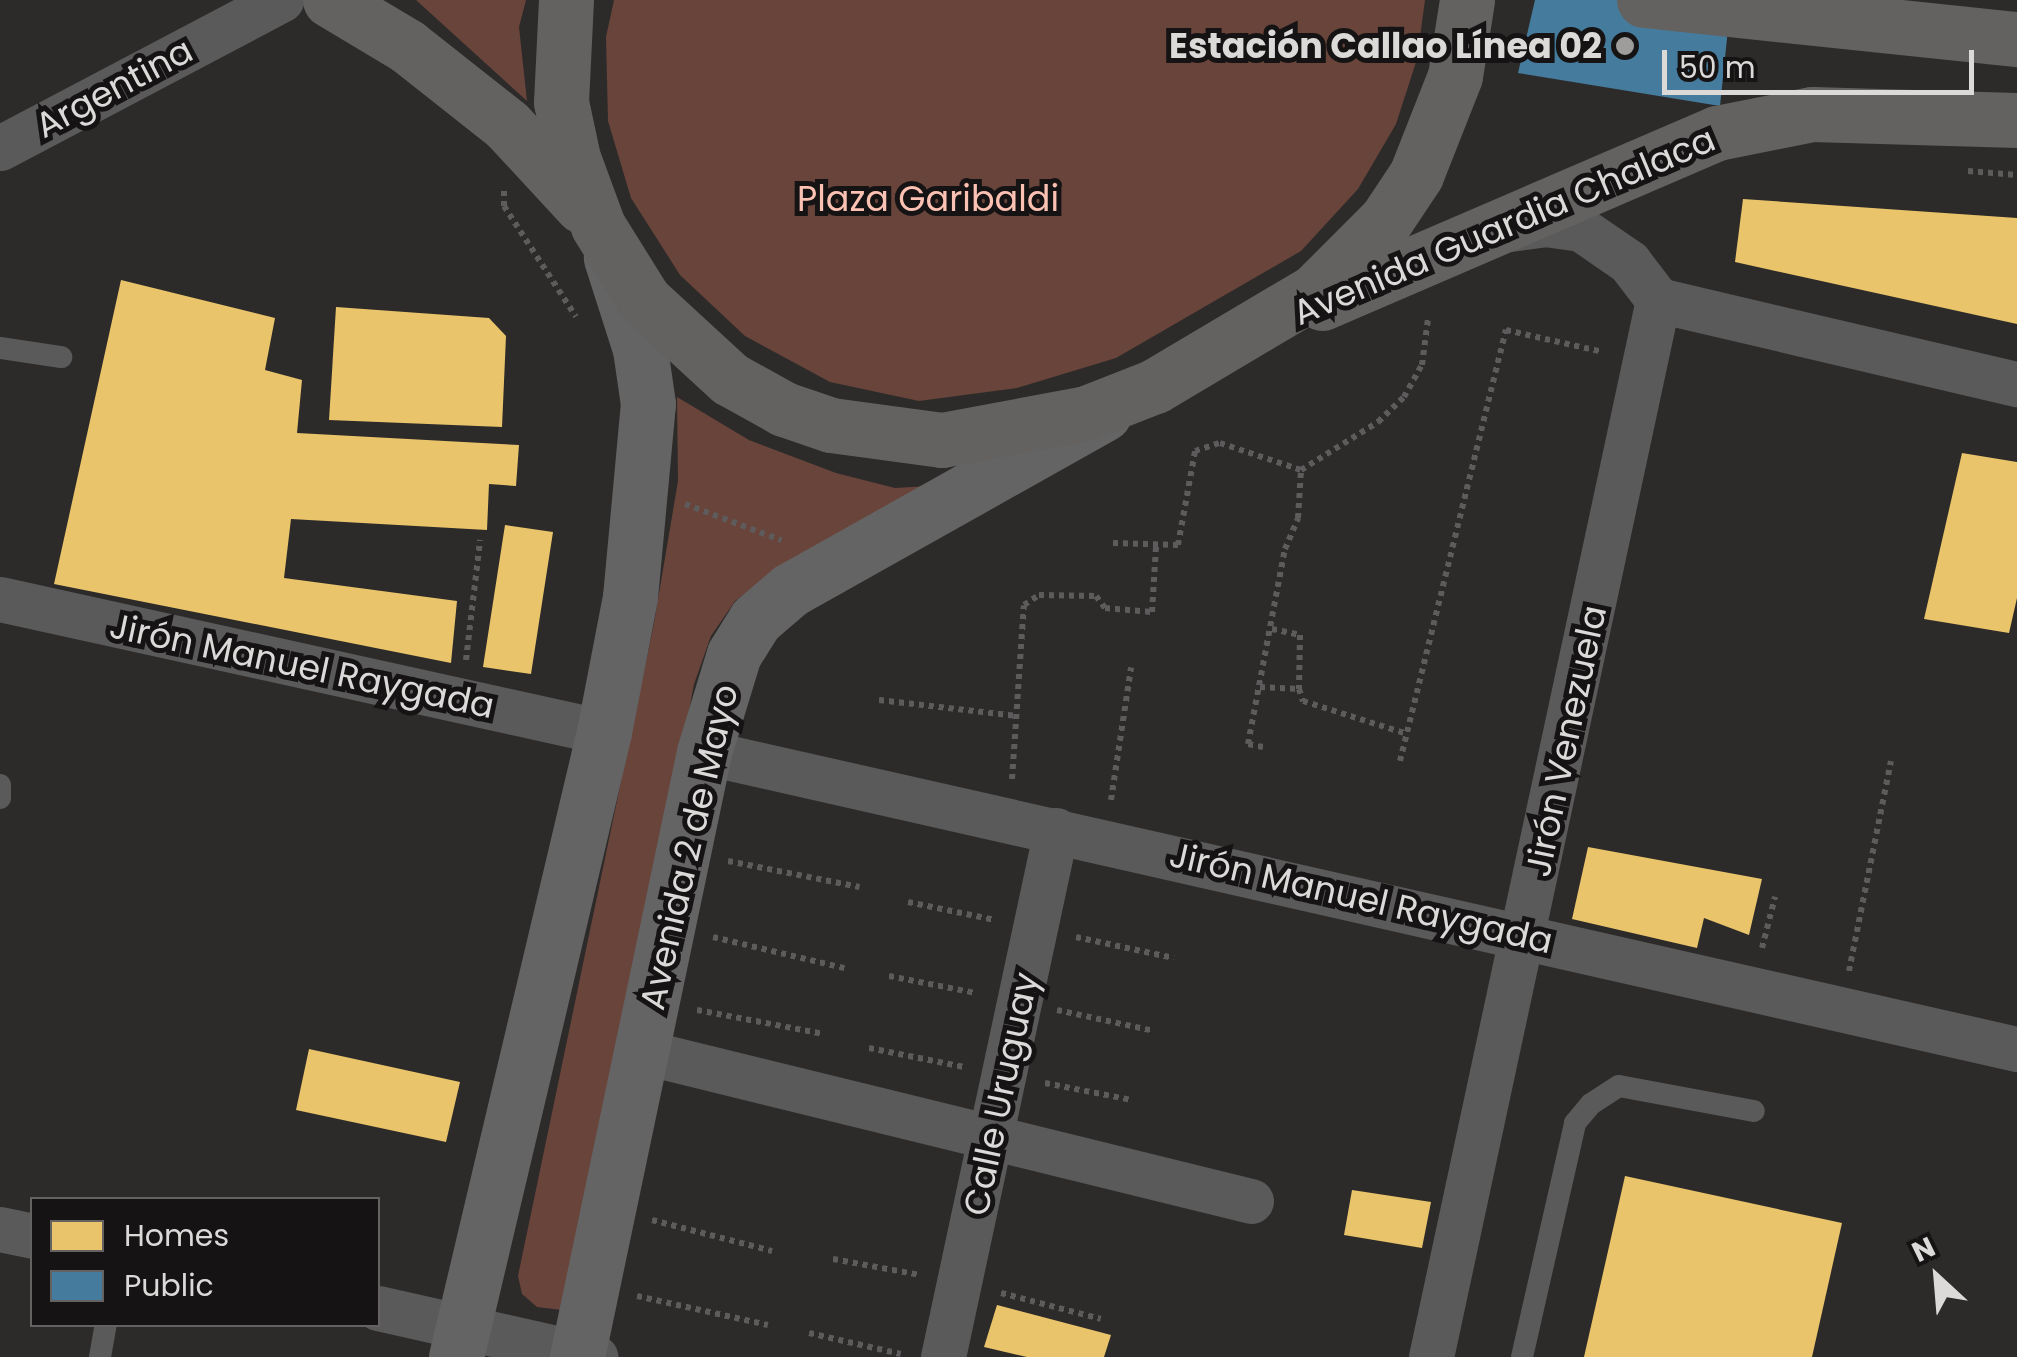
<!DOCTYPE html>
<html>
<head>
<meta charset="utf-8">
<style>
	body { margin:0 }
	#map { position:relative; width:2017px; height:1357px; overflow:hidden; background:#2d2b2a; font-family:Poppins,sans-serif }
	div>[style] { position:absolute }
	.green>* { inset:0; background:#68443b }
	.homes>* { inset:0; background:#e9c46a }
	.public>* { inset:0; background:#457b9d }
	.path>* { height:6px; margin-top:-3px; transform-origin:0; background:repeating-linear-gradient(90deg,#5d5b5b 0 5px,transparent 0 10px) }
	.lane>* { height:22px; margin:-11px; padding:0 11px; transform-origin:11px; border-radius:11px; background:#5a5a5a }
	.street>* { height:45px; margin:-22.5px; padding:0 22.5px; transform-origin:22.5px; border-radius:22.5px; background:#5a5a5a }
	.secondary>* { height:55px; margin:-27.5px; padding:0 27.5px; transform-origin:27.5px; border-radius:27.5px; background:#656464 }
	.primary>* { height:55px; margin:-27.5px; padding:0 27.5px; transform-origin:27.5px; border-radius:27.5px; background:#636261 }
	.dots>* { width:28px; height:28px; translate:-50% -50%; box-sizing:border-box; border:5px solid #151313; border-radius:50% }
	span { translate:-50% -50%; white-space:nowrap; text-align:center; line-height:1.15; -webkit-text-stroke:10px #151313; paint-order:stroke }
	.poi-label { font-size:35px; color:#dcd9d9; font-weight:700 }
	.right { translate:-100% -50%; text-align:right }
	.street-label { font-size:35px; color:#dcd9d9 }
	.park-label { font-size:35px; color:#fbc1b3 }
	.legend { position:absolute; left:30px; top:1197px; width:350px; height:130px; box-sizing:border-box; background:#151313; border:2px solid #656262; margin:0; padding:12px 18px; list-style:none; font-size:30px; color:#dcd9d9 }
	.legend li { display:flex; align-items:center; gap:20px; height:50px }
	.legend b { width:50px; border:2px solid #656262 }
	.north { position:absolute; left:1887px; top:1227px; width:100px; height:100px; -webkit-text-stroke:8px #151313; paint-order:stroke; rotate:334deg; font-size:28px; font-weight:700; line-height:40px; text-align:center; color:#dcd9d9 }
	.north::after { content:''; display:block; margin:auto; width:35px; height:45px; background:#dcd9d9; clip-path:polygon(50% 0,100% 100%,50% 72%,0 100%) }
	.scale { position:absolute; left:1662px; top:50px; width:312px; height:45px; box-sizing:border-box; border:5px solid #dcd9d9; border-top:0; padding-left:12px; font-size:30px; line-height:35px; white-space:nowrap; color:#dcd9d9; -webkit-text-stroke:8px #151313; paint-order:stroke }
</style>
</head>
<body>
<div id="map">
	<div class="green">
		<i style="clip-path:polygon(416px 0,526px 0,519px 27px,527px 101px)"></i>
		<i style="clip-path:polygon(614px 0,1425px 0,1417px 59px,1396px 124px,1358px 189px,1301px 251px,1116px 358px,1017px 388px,919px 401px,830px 382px,745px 336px,680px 275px,631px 198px,608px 121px,606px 37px)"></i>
		<i style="clip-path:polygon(677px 397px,749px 440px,836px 473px,895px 488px,947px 485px,775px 572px,735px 601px,711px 636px,694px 684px,581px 1285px,562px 1310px,537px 1307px,522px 1294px,518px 1276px,654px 623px,678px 481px)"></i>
	</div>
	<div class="homes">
		<i style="clip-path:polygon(1743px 199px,2017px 218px,2017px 324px,1735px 262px)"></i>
		<i style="clip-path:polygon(121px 280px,275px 318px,265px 370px,302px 380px,297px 433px,519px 445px,516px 486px,489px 484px,487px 530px,291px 519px,284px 578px,457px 601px,451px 663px,54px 584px)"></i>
		<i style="clip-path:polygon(336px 307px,489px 318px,506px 336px,502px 427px,329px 420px)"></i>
		<i style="clip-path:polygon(1962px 453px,2017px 462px,2017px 598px,2009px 633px,1924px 619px)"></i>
		<i style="clip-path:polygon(505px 525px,553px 532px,531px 674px,483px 667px)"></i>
		<i style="clip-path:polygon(1588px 847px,1762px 879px,1749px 935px,1704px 918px,1697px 948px,1572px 919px)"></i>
		<i style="clip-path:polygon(309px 1049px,460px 1082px,446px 1142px,296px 1110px)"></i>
		<i style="clip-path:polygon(1625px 1176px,1842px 1223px,1812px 1357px,1584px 1357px)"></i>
		<i style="clip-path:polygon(1352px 1190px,1431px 1202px,1422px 1248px,1344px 1235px)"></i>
		<i style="clip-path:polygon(997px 1305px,1111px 1335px,1104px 1357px,1027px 1357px,984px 1347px)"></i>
	</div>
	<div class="public">
		<i style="clip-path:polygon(1535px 0,1625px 0,1729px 19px,1720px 106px,1518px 73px)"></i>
	</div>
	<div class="path">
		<i style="left:1968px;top:171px;width:49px;rotate:4.7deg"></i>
		<i style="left:504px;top:191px;width:15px;rotate:90deg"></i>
		<i style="left:504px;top:206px;width:132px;rotate:57deg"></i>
		<i style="left:685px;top:504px;width:103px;rotate:20.6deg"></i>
		<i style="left:1113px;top:543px;width:65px;rotate:1.8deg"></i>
		<i style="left:1178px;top:545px;width:96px;rotate:-79.7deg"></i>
		<i style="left:1195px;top:451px;width:26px;rotate:-18deg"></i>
		<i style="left:1220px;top:443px;width:85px;rotate:18.4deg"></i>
		<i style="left:1272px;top:629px;width:29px;rotate:12deg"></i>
		<i style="left:1300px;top:635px;width:54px;rotate:91.1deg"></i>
		<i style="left:466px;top:660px;width:121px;rotate:-83.3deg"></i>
		<i style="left:1260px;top:687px;width:39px;rotate:3deg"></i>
		<i style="left:1299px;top:689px;width:13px;rotate:72deg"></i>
		<i style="left:1303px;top:701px;width:109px;rotate:17.6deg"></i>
		<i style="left:879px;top:700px;width:139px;rotate:6.6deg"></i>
		<i style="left:1263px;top:747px;width:15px;rotate:-169deg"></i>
		<i style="left:1248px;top:744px;width:198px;rotate:-79.3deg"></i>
		<i style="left:1285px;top:549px;width:34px;rotate:-67deg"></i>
		<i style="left:1298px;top:518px;width:48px;rotate:-86.4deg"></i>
		<i style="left:1301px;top:470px;width:91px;rotate:-31.9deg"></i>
		<i style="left:1378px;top:422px;width:36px;rotate:-44deg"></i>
		<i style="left:1404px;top:397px;width:37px;rotate:-61deg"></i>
		<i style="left:1422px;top:365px;width:46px;rotate:-82.6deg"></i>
		<i style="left:1400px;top:761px;width:444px;rotate:-76.2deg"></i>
		<i style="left:1506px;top:330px;width:99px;rotate:12.8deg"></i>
		<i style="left:1012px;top:779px;width:174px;rotate:-86.1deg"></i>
		<i style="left:1024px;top:605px;width:18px;rotate:-34deg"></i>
		<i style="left:1039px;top:595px;width:57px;rotate:1deg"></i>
		<i style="left:1096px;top:596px;width:15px;rotate:53deg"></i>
		<i style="left:1105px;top:608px;width:47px;rotate:4.9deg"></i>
		<i style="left:1152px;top:612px;width:66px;rotate:-86.5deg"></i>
		<i style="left:1111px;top:800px;width:134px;rotate:-81.4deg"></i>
		<i style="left:728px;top:861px;width:134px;rotate:11.2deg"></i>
		<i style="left:908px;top:902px;width:89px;rotate:11.7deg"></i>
		<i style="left:713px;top:937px;width:135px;rotate:13.3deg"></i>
		<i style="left:1076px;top:937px;width:100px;rotate:12.1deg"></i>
		<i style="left:1762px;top:948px;width:53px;rotate:-75.7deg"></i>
		<i style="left:1849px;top:971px;width:214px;rotate:-78.7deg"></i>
		<i style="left:889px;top:976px;width:89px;rotate:11.1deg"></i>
		<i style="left:697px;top:1010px;width:129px;rotate:10.7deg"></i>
		<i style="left:1057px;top:1010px;width:99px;rotate:12.2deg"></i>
		<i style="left:869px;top:1048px;width:97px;rotate:11.3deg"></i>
		<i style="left:1045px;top:1083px;width:89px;rotate:11.1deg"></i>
		<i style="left:652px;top:1220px;width:124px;rotate:14.5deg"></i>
		<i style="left:833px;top:1259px;width:88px;rotate:10.4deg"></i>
		<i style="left:1001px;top:1293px;width:103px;rotate:14.6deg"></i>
		<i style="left:637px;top:1296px;width:134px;rotate:12.5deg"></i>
		<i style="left:809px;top:1333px;width:94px;rotate:12.9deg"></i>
	</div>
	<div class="lane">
		<i style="left:0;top:348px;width:62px;rotate:8.4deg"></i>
		<i style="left:0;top:785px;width:13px;rotate:90deg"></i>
		<i style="left:100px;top:1357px;width:34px;rotate:-80deg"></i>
		<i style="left:1522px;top:1357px;width:240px;rotate:-77.2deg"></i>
		<i style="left:1575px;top:1123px;width:25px;rotate:-50deg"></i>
		<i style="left:1591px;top:1104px;width:33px;rotate:-33deg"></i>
		<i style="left:1619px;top:1086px;width:137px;rotate:10.5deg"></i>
	</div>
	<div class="street">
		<i style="left:0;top:148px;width:318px;rotate:-27.8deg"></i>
		<i style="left:1510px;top:229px;width:35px;rotate:-8deg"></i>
		<i style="left:1545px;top:224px;width:36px;rotate:8deg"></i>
		<i style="left:1581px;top:229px;width:58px;rotate:34.5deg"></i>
		<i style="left:1629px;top:262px;width:48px;rotate:52.7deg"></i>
		<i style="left:1658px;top:300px;width:369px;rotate:13.2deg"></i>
		<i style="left:0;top:599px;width:618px;rotate:12.42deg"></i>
		<i style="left:704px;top:752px;width:1346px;rotate:12.75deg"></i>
		<i style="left:644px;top:1052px;width:625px;rotate:13.79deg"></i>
		<i style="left:0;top:1229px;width:33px;rotate:12deg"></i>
		<i style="left:378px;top:1308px;width:223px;rotate:12.7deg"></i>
		<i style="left:943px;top:1357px;width:539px;rotate:-77.9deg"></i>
		<i style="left:1431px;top:1357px;width:1081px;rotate:-77.88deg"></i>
	</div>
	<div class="secondary">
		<i style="left:456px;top:1357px;width:642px;rotate:-76.68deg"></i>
		<i style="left:604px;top:732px;width:137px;rotate:-79.1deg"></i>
		<i style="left:630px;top:597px;width:194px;rotate:-84.7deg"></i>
		<i style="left:648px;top:404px;width:56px;rotate:-98.3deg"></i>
		<i style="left:640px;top:349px;width:96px;rotate:-107.7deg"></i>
		<i style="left:577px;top:1357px;width:618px;rotate:-78.14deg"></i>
		<i style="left:704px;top:752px;width:102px;rotate:-73deg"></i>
		<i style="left:734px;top:654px;width:40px;rotate:-58deg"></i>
		<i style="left:755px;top:620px;width:46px;rotate:-40.6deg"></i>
		<i style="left:790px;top:590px;width:360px;rotate:-29.3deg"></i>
	</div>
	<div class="primary">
		<i style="left:330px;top:0;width:90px;rotate:30.9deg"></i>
		<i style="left:407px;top:46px;width:127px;rotate:38.3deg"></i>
		<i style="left:507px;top:125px;width:110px;rotate:47.2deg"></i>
		<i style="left:566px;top:0;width:102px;rotate:92.8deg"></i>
		<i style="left:561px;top:102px;width:57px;rotate:77.9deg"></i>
		<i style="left:573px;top:158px;width:72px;rotate:69.8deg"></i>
		<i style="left:598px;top:226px;width:87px;rotate:58.1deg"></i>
		<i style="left:644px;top:300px;width:117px;rotate:42.6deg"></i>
		<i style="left:730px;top:379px;width:62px;rotate:29.1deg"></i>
		<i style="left:784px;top:409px;width:50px;rotate:18.8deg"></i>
		<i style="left:831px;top:425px;width:112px;rotate:7.7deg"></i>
		<i style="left:942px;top:440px;width:147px;rotate:-10.6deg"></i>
		<i style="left:1086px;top:413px;width:74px;rotate:-21.4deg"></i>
		<i style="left:1155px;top:386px;width:186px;rotate:-30.7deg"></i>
		<i style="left:1315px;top:291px;width:100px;rotate:-45deg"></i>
		<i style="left:1386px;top:220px;width:54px;rotate:-56.3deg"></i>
		<i style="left:1416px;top:175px;width:106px;rotate:-68.5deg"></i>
		<i style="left:1455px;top:76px;width:77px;rotate:-81deg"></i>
		<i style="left:1644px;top:0;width:375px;rotate:6deg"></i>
		<i style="left:1322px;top:303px;width:430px;rotate:-23.3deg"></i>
		<i style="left:1717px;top:133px;width:97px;rotate:-11.3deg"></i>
		<i style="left:1812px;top:114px;width:205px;rotate:1.7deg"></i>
	</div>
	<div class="dots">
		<i style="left:1625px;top:46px;background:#9f9c9c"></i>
	</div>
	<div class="poi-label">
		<span class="right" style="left:1602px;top:46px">Estación Callao Línea 02</span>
	</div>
	<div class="street-label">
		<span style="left:114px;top:88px;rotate:-28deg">Argentina</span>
		<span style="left:1504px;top:226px;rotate:-23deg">Avenida Guardia Chalaca</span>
		<span style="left:302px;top:666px;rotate:12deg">Jirón Manuel Raygada</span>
		<span style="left:1566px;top:741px;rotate:-78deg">Jirón Venezuela</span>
		<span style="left:689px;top:847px;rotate:-77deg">Avenida 2 de Mayo</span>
		<span style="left:1361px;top:898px;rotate:13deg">Jirón Manuel Raygada</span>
		<span style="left:1001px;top:1094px;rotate:-78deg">Calle Uruguay</span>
	</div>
	<div class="park-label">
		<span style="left:928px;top:199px">Plaza Garibaldi</span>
	</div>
	<ul class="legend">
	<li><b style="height:28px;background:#e9c46a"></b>Homes</li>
	<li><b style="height:28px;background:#457b9d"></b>Public</li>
	</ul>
	<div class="north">N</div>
	<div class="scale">50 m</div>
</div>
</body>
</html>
